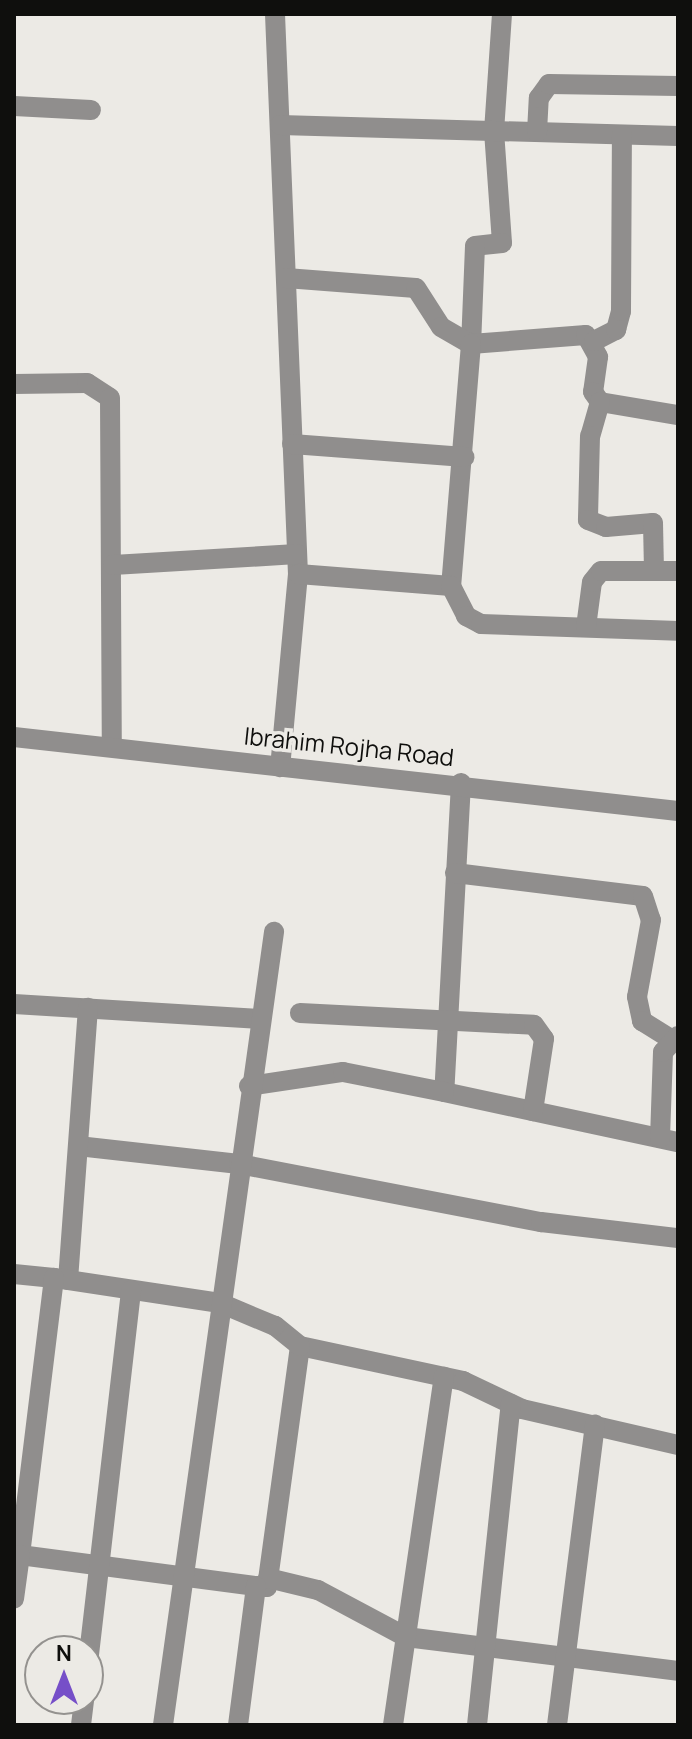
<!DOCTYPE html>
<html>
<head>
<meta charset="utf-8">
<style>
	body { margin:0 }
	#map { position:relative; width:692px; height:1739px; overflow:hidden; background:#eceae5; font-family:Manrope,sans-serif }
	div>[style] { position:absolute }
	.minor>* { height:20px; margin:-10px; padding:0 10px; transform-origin:10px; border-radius:10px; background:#908e8d }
	.tertiary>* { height:20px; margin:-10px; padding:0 10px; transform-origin:10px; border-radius:10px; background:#908e8d }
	span { translate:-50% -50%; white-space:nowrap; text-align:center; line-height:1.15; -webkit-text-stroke:7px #eceae5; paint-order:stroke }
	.street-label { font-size:24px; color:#0f0f0d }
	.frame { position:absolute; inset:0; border:16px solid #0f0f0d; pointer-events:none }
	.north { position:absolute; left:24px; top:1635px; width:80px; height:80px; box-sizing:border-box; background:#eceae5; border:2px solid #94928f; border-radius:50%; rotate:0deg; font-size:22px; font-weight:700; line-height:32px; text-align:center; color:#0f0f0d }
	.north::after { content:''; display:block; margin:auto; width:28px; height:36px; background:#764fc8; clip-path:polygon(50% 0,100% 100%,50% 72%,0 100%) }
</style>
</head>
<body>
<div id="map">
	<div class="minor">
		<i style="left:275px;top:14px;width:560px;rotate:87.65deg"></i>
		<i style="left:298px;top:574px;width:194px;rotate:95.3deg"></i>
		<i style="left:502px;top:14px;width:117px;rotate:93.9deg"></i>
		<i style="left:494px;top:131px;width:112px;rotate:85.9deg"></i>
		<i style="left:502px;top:243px;width:27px;rotate:174deg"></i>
		<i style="left:475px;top:246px;width:98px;rotate:92.3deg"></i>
		<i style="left:471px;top:344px;width:115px;rotate:-4.5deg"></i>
		<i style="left:586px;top:335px;width:25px;rotate:61deg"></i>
		<i style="left:598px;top:357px;width:35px;rotate:98deg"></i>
		<i style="left:593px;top:392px;width:12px;rotate:55deg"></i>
		<i style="left:600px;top:402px;width:79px;rotate:9.5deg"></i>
		<i style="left:14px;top:106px;width:77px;rotate:3deg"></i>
		<i style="left:280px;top:125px;width:398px;rotate:1.6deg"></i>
		<i style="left:537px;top:132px;width:34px;rotate:-87deg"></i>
		<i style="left:539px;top:98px;width:17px;rotate:-54deg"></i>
		<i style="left:549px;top:84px;width:129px;rotate:0.9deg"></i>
		<i style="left:286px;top:278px;width:130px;rotate:4.4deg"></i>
		<i style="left:416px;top:288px;width:46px;rotate:57.3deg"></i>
		<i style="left:441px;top:327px;width:34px;rotate:30deg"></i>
		<i style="left:471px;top:344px;width:243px;rotate:94.7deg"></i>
		<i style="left:451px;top:586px;width:153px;rotate:-175.5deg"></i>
		<i style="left:594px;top:341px;width:25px;rotate:-27deg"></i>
		<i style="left:616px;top:330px;width:20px;rotate:-75deg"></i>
		<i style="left:621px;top:311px;width:176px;rotate:-89.7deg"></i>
		<i style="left:14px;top:384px;width:73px;rotate:-0.8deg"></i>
		<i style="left:87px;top:383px;width:27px;rotate:33deg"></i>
		<i style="left:110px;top:398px;width:348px;rotate:89.7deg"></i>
		<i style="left:600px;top:402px;width:35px;rotate:106deg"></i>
		<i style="left:590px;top:436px;width:84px;rotate:91.4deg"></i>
		<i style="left:588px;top:520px;width:19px;rotate:21deg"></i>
		<i style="left:606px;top:527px;width:47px;rotate:-4.9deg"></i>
		<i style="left:653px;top:523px;width:47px;rotate:88.8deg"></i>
		<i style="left:292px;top:444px;width:173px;rotate:4.3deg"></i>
		<i style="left:113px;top:565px;width:184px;rotate:-3.4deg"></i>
		<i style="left:451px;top:586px;width:34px;rotate:63deg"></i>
		<i style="left:466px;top:616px;width:17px;rotate:28deg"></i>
		<i style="left:481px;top:624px;width:197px;rotate:2deg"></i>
		<i style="left:586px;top:627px;width:45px;rotate:-82.4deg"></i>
		<i style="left:592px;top:582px;width:14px;rotate:-51deg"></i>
		<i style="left:601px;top:571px;width:77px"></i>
		<i style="left:461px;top:783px;width:309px;rotate:93.1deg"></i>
		<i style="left:444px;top:1092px;width:239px;rotate:12.1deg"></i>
		<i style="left:455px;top:873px;width:189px;rotate:7deg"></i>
		<i style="left:643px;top:896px;width:25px;rotate:72deg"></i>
		<i style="left:651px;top:920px;width:78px;rotate:100.3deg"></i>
		<i style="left:637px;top:997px;width:25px;rotate:78deg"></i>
		<i style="left:642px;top:1021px;width:34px;rotate:32deg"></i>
		<i style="left:14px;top:1004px;width:244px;rotate:3.5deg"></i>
		<i style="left:300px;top:1013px;width:234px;rotate:2.9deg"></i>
		<i style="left:534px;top:1025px;width:17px;rotate:54deg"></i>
		<i style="left:544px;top:1039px;width:73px;rotate:98.7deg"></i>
		<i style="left:249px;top:1086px;width:95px;rotate:-8.5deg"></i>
		<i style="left:343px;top:1072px;width:103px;rotate:11.2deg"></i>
		<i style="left:660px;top:1138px;width:86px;rotate:-88deg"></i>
		<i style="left:663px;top:1052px;width:22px;rotate:-47deg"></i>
		<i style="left:78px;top:1146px;width:162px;rotate:6.4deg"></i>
		<i style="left:239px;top:1164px;width:308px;rotate:10.9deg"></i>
		<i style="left:541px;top:1222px;width:138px;rotate:6.7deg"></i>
		<i style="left:14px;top:1274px;width:40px;rotate:5.7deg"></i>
		<i style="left:68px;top:1280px;width:273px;rotate:-85.8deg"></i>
		<i style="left:300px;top:1346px;width:167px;rotate:12.1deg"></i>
		<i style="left:463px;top:1381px;width:65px;rotate:25.4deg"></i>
		<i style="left:522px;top:1409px;width:160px;rotate:13deg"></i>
		<i style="left:14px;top:1554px;width:6px;rotate:9deg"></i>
		<i style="left:20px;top:1555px;width:238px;rotate:7.5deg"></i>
		<i style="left:256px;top:1586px;width:11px;rotate:5deg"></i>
		<i style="left:267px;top:1587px;width:243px;rotate:-82.2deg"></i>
		<i style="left:300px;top:1346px;width:32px;rotate:-141deg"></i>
		<i style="left:275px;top:1326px;width:60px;rotate:-157.3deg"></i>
		<i style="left:220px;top:1303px;width:168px;rotate:-171.4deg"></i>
		<i style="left:54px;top:1278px;width:279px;rotate:97deg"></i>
		<i style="left:20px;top:1555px;width:44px;rotate:97.8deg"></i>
		<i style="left:268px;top:1578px;width:51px;rotate:13.5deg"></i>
		<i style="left:318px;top:1590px;width:100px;rotate:28.1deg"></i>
		<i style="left:406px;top:1637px;width:274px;rotate:7.1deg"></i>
		<i style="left:88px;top:1663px;width:375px;rotate:-83.4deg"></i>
		<i style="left:81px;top:1725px;width:26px;rotate:-83deg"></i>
		<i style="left:163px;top:1725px;width:801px;rotate:-82.03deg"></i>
		<i style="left:238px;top:1725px;width:140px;rotate:-82.6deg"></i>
		<i style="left:393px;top:1725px;width:352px;rotate:-81.7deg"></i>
		<i style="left:477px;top:1725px;width:323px;rotate:-84deg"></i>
		<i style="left:557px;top:1725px;width:303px;rotate:-82.8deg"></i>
	</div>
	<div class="tertiary">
		<i style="left:14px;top:737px;width:668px;rotate:6.36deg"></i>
	</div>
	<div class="street-label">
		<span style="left:349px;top:746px;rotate:6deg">Ibrahim Rojha Road</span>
	</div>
	<div class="frame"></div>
	<div class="north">N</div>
</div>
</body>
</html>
